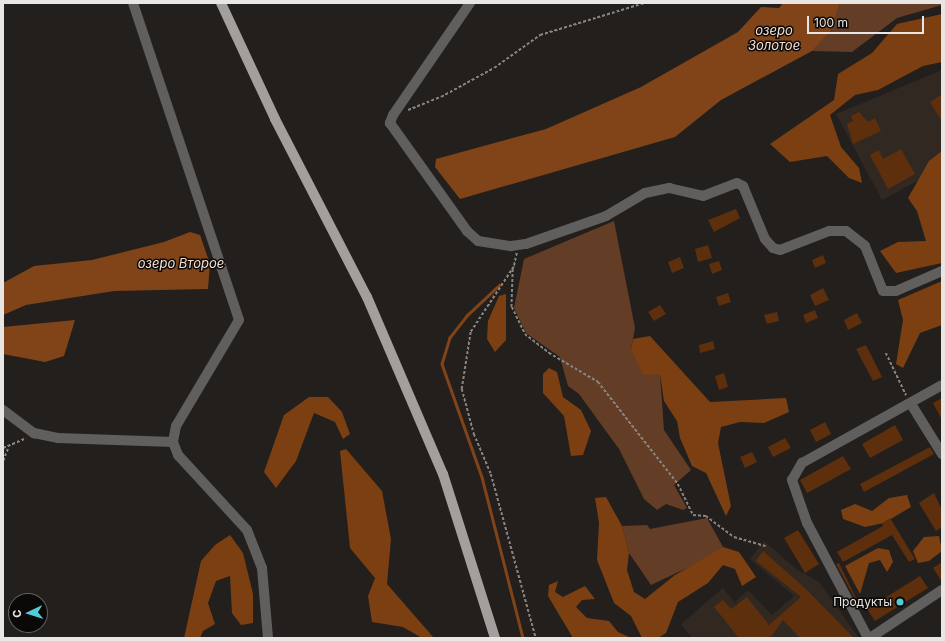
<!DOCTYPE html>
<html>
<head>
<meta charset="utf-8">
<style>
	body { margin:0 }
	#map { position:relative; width:945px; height:641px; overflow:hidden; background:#231f1d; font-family:Inter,sans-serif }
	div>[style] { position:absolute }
	.built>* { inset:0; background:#312822 }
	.green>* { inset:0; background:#633d25 }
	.forest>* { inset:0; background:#7b3f12 }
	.water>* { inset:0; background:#814418 }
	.stream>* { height:2.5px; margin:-1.25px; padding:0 1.25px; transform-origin:1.25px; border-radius:1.25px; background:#814418 }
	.building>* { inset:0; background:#5d2f0d }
	.path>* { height:1.5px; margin-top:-0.75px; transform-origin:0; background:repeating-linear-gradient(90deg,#878482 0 3px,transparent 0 5px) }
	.minor>* { height:10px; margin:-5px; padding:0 5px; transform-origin:5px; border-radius:5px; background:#615f5e }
	.major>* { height:10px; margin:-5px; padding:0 5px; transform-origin:5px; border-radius:5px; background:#a39f9d }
	.dots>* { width:11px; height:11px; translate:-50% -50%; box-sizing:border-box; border:2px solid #0b0908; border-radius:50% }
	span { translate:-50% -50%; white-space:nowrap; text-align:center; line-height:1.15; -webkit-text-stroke:3px #0b0908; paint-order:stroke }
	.poi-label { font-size:12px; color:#e8e6e4 }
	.right { translate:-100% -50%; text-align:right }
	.water-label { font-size:13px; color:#f3e0d4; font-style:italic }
	.frame { position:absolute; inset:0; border:4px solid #e8e6e4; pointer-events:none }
	.north { position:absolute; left:8px; top:593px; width:40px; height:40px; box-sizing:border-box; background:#0b0908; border:1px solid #636160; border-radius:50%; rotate:266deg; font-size:11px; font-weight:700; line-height:16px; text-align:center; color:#e8e6e4 }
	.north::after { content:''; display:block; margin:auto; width:14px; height:18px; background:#52ccd6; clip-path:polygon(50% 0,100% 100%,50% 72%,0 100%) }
	.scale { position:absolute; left:807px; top:16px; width:117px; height:18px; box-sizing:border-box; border:2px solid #e8e6e4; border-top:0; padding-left:5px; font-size:12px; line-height:14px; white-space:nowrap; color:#e8e6e4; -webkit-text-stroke:3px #0b0908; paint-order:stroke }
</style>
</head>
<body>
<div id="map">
	<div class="built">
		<i style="clip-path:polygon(942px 70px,942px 168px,882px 200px,836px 114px)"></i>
		<i style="clip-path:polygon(764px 541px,796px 569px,819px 582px,859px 638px,764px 638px,735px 602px,748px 590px,772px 615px,794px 596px,750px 559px)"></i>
		<i style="clip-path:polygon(723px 588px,763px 638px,692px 638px,681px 624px)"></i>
	</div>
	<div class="green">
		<i style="clip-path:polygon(840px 3px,942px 3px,942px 5px,897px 18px,852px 52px,812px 51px,831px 31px)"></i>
		<i style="clip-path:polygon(614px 221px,635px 328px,631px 349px,660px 374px,664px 430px,691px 470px,674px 485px,687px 508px,683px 510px,666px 504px,657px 510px,644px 499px,619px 449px,579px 394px,568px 386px,560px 357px,526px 333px,514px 308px,524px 259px)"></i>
		<i style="clip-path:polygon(707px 518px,723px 547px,706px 559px,651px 585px,629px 553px,622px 526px,647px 525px,650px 529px)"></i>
	</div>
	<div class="forest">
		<i style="clip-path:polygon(942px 14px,942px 62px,923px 66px,878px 90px,855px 95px,830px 115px,841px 147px,859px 168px,862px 183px,849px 178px,827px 156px,790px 162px,770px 144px,834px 100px,838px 74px,872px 53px,897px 24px)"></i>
		<i style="clip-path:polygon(942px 151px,942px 263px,896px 273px,880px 251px,898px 242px,926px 241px,917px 211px,908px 198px,929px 161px)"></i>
		<i style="clip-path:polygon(942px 281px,942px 325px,920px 333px,903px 368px,896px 364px,903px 320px,898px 300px)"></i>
		<i style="clip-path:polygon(506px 294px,506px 340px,495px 352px,487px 339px,488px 321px,499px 296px)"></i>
		<i style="clip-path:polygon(650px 336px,710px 402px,786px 398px,789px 412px,764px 423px,740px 422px,721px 427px,718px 443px,731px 506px,726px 516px,706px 473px,692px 466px,680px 438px,677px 421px,664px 401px,660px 374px,643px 375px,631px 349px,633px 339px)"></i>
		<i style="clip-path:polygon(549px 368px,557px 372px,563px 397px,581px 410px,591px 431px,583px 455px,571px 456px,564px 416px,543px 393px,543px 374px)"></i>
		<i style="clip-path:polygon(309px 397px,328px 397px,342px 412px,350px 434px,343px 439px,335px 422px,314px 413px,296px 461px,276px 488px,264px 472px,284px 415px)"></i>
		<i style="clip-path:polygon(346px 449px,382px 491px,391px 539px,387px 584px,434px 638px,422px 638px,403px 627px,372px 622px,368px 596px,375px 578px,350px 548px,340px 451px)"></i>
		<i style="clip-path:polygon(907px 495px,911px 507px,884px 523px,865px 527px,843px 519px,841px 510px,855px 504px,872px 511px,889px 498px)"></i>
		<i style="clip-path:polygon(606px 497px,622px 526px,629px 553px,627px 570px,634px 592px,645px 599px,675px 575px,723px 547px,739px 552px,756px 577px,742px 586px,735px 569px,723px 565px,708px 583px,678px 602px,666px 633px,658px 638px,642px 638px,631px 616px,614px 603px,597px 560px,599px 523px,595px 498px)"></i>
		<i style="clip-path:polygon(230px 535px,243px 553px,253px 594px,253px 623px,241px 625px,232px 613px,230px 576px,216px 581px,208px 603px,215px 624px,203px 631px,200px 638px,184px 638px,201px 561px,215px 545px)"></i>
		<i style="clip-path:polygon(939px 536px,942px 551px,929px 561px,918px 563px,913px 551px,924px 537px)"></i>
		<i style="clip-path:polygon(878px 548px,889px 550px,893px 562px,887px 572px,880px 560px,869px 563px,860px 594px,845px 566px)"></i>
		<i style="clip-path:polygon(558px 581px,555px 592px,563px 597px,585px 586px,595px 599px,582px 600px,576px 607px,587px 618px,609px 621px,618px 632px,631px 638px,573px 638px,548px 596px,549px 585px)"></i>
	</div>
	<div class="water">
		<i style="clip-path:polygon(783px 3px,840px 3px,831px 31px,812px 51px,721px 100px,675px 137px,460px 199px,435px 167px,436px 159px,546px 129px,641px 87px,738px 32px,761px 7px,779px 8px)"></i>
		<i style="clip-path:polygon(190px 232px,200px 235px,210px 264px,208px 289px,114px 291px,26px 305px,3px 315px,3px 283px,34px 266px,92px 260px,164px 242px)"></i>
		<i style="clip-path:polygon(75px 320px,64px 356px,45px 362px,3px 354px,3px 327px)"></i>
	</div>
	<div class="stream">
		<i style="left:500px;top:285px;width:45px;rotate:136.8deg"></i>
		<i style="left:467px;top:316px;width:28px;rotate:128deg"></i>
		<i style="left:450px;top:338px;width:27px;rotate:107deg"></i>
		<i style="left:442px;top:364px;width:120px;rotate:70.5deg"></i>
		<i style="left:482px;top:477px;width:166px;rotate:75.7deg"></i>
	</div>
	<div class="building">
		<i style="clip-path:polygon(942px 94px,942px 122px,930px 102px)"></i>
		<i style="clip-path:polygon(859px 112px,868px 122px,875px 118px,881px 131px,853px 144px,847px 124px,853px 121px,851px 116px)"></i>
		<i style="clip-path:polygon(901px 149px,915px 174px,888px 189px,870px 155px,879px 150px,883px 159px)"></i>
		<i style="clip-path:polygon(736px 209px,740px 218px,714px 232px,708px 220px)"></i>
		<i style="clip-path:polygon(708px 245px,712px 258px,698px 262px,695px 249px)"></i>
		<i style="clip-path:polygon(823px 255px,826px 263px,815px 268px,812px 260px)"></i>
		<i style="clip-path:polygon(680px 257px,684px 268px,672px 273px,668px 262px)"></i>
		<i style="clip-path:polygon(719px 261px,722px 270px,712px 274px,709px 264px)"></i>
		<i style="clip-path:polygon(823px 288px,829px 300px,815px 306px,810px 295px)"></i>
		<i style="clip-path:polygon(728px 293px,731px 302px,719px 306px,716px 297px)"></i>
		<i style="clip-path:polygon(660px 305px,666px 314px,654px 321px,648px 312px)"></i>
		<i style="clip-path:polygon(815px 310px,818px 318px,806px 323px,803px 315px)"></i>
		<i style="clip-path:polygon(777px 312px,779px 321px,767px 324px,764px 315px)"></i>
		<i style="clip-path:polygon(857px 313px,862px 323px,848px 330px,844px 320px)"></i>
		<i style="clip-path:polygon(713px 341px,715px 349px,700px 353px,699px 345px)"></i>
		<i style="clip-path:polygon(866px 345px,882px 377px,873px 381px,856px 349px)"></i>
		<i style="clip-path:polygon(724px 373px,728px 387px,719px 390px,715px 376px)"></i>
		<i style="clip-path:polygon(942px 398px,942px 420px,933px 403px)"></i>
		<i style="clip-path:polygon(825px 422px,831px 434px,816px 442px,810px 430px)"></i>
		<i style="clip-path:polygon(895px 425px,903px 440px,870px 458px,862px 444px)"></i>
		<i style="clip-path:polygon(785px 438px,791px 448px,773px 457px,768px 447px)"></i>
		<i style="clip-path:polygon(930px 447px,934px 454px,864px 492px,860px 484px)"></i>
		<i style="clip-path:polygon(752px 452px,757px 462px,745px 468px,740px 457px)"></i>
		<i style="clip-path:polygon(843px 456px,851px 469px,807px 493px,800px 480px)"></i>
		<i style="clip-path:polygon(934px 493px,942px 510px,942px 527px,936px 531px,919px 503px)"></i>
		<i style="clip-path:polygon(890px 518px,915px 559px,909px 562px,892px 535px,843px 562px,837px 552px,883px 526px,882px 523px)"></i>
		<i style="clip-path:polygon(798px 530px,819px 564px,805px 573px,784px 538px)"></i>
		<i style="clip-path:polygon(763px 551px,806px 589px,854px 638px,800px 638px,783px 620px,770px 638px,739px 638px,714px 607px,723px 600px,731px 609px,747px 597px,769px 625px,801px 597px,756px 561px)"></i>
		<i style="clip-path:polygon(942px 562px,942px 582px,933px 568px)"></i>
		<i style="clip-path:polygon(839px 563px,857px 600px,856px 601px,836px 564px)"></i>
		<i style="clip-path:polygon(920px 576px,928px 588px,875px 621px,867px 609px)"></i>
	</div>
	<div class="path">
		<i style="left:408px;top:110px;width:35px;rotate:-22deg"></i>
		<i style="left:441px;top:97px;width:60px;rotate:-28.7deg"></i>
		<i style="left:494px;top:68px;width:57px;rotate:-35.7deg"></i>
		<i style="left:540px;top:35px;width:109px;rotate:-17.1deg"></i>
		<i style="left:517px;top:253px;width:14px;rotate:102deg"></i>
		<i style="left:514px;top:267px;width:78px;rotate:123.5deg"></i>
		<i style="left:471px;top:332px;width:58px;rotate:99deg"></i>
		<i style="left:462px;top:389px;width:47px;rotate:75.1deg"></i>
		<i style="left:474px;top:434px;width:43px;rotate:67deg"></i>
		<i style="left:491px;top:474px;width:170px;rotate:74.7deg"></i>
		<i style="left:513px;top:269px;width:38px;rotate:92deg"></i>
		<i style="left:512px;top:307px;width:30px;rotate:64deg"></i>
		<i style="left:525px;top:334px;width:31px;rotate:38deg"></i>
		<i style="left:549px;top:353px;width:57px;rotate:30.6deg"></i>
		<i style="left:598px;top:382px;width:130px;rotate:51.9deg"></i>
		<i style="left:678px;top:484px;width:34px;rotate:64deg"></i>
		<i style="left:693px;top:515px;width:13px;rotate:4deg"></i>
		<i style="left:706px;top:516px;width:35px;rotate:37deg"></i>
		<i style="left:734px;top:537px;width:33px;rotate:16deg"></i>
		<i style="left:886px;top:353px;width:47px;rotate:64.5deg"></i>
		<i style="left:3px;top:448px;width:25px;rotate:-23deg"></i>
		<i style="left:3px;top:461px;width:14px;rotate:-69deg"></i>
	</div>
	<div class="minor">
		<i style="left:133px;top:3px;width:334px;rotate:71.5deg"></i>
		<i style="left:239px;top:320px;width:123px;rotate:120.7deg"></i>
		<i style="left:176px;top:426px;width:16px;rotate:101deg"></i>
		<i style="left:173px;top:442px;width:14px;rotate:69deg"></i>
		<i style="left:178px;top:455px;width:102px;rotate:47.4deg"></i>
		<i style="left:247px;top:530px;width:41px;rotate:68.5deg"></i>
		<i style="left:262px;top:568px;width:70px;rotate:85.1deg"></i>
		<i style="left:470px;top:3px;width:136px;rotate:124.5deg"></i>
		<i style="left:393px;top:115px;width:9px;rotate:111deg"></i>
		<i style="left:390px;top:123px;width:133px;rotate:54.5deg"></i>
		<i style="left:467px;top:231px;width:15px;rotate:42deg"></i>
		<i style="left:478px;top:241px;width:33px;rotate:9deg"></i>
		<i style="left:511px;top:246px;width:15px;rotate:-8deg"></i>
		<i style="left:526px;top:244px;width:85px;rotate:-19.3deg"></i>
		<i style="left:606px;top:216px;width:45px;rotate:-30.5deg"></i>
		<i style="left:645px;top:193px;width:25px;rotate:-12deg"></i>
		<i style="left:669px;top:188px;width:35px;rotate:13deg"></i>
		<i style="left:703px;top:196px;width:36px;rotate:-21deg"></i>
		<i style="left:737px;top:183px;width:7px;rotate:27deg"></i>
		<i style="left:743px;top:186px;width:57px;rotate:67.5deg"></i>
		<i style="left:765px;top:239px;width:12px;rotate:48deg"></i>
		<i style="left:773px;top:248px;width:7px;rotate:16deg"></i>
		<i style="left:780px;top:250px;width:53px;rotate:-21.2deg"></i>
		<i style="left:829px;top:231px;width:17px"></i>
		<i style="left:846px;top:231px;width:24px;rotate:38deg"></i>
		<i style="left:865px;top:246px;width:48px;rotate:68.2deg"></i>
		<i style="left:883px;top:291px;width:13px"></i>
		<i style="left:896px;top:291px;width:50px;rotate:-23.5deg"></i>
		<i style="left:911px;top:404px;width:59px;rotate:58.2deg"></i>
		<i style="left:3px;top:410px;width:39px;rotate:37deg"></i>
		<i style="left:34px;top:433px;width:25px;rotate:12deg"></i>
		<i style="left:58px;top:438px;width:115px;rotate:2deg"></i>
		<i style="left:868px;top:638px;width:130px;rotate:-117.9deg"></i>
		<i style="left:807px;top:523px;width:46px;rotate:-109.2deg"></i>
		<i style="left:792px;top:480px;width:20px;rotate:-60deg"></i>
		<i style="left:802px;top:463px;width:160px;rotate:-29.1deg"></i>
		<i style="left:870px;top:638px;width:87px;rotate:-33.7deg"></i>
	</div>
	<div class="major">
		<i style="left:221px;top:3px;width:128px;rotate:65deg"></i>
		<i style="left:275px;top:119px;width:200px;rotate:62.7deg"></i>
		<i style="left:367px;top:297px;width:193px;rotate:66.8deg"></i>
		<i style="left:443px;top:474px;width:172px;rotate:72.4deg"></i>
	</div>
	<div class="dots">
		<i style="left:900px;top:602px;background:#52ccd6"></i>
	</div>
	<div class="poi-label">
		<span class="right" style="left:892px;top:602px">Продукты</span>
	</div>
	<div class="water-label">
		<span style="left:774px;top:38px">озеро<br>Золотое</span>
		<span style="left:181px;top:263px">озеро Второе</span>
	</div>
	<div class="frame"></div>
	<div class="north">С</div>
	<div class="scale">100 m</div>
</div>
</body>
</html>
